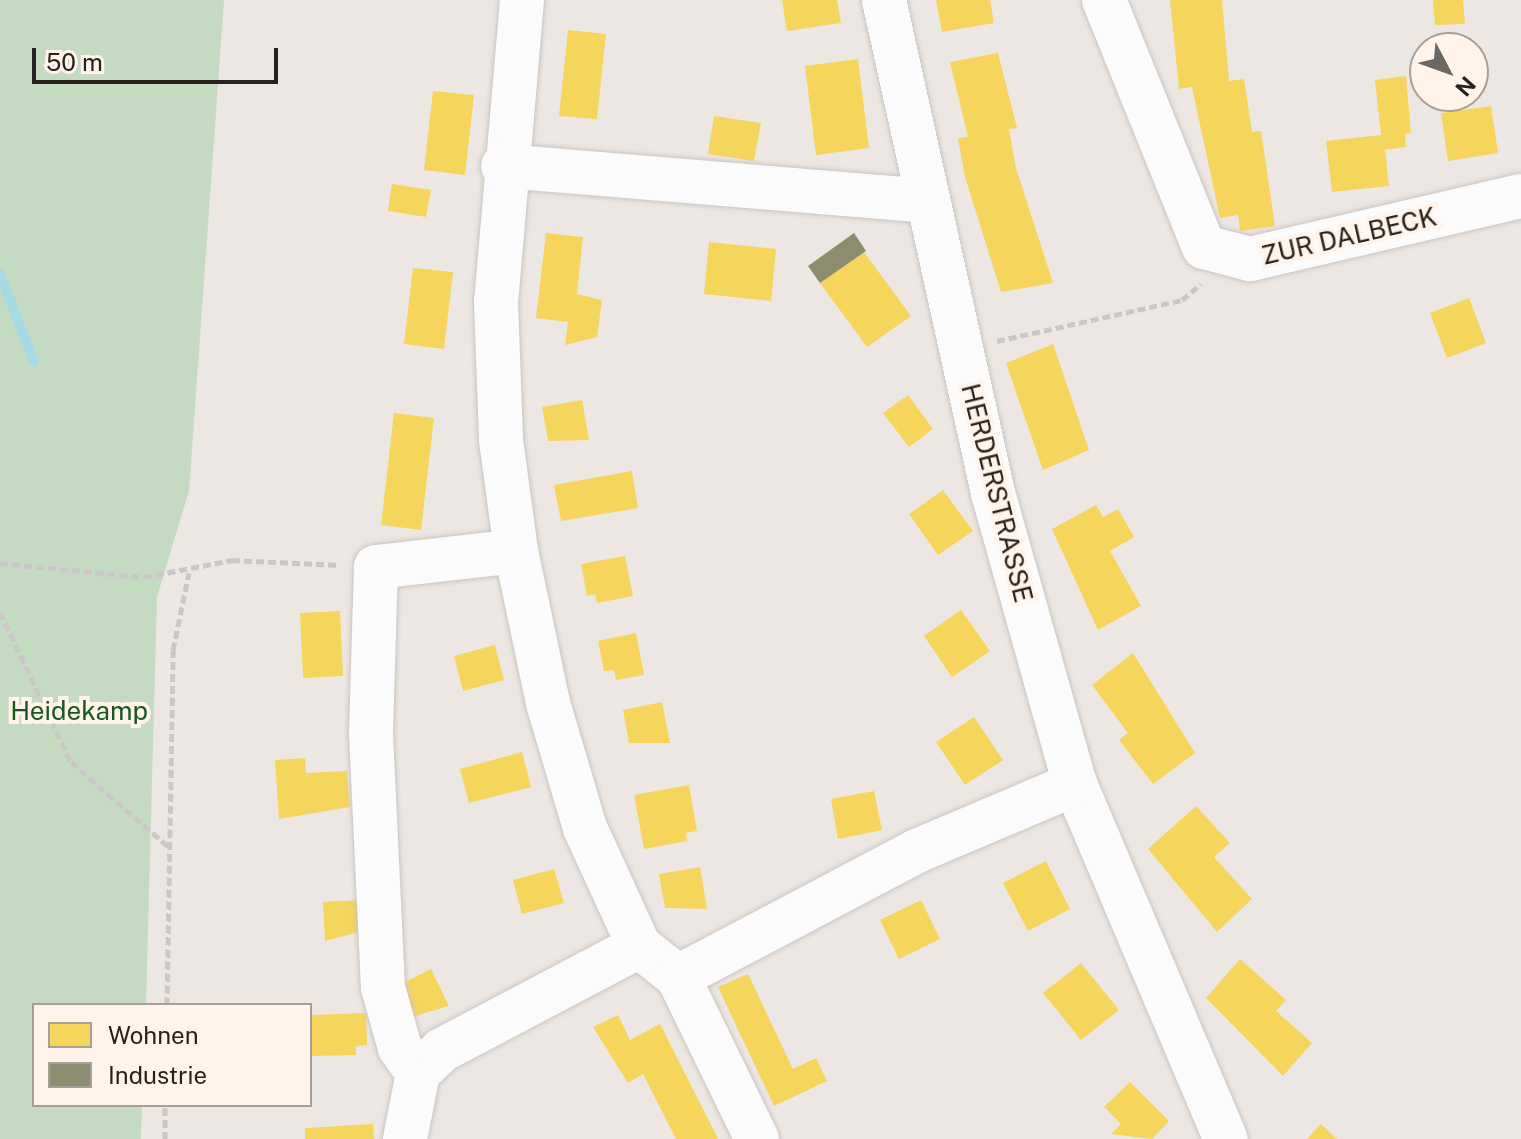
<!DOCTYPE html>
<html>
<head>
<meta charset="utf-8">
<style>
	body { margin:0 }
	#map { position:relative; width:1521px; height:1139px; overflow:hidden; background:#ece7e2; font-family:"Public Sans",sans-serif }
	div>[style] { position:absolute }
	.green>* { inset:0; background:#c5dbc1 }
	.homes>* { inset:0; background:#f6d55c }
	.industry>* { inset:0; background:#8c8c6e }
	.stream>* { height:10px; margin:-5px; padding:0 5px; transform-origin:5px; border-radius:5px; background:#a6dae6 }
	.path>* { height:5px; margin-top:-2.5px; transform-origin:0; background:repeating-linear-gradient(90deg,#cac8c6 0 8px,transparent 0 12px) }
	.roads { filter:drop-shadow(0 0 2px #cac5c1) drop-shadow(0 0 2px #cac5c1) }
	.minor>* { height:44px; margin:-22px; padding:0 22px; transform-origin:22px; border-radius:22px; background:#fcfbfb }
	span { translate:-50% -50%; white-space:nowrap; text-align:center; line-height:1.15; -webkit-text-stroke:8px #fff3ea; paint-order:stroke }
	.street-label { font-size:26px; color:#26221e }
	.park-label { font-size:26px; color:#16581f }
	.legend { position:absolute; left:32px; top:1003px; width:280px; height:104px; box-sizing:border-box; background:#fff3ea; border:2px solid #a89f98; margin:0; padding:10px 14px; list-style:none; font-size:24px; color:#26221e }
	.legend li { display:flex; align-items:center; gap:16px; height:40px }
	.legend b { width:40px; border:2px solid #a89f98 }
	.north { position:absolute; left:1409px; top:32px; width:80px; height:80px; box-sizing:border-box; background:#fff3ea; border:2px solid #a89f98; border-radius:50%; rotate:131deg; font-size:22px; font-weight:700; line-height:32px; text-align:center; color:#26221e }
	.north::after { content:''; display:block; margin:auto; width:28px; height:36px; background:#6b6763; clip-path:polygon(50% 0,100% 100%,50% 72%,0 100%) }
	.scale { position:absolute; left:32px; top:48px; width:246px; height:36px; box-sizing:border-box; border:4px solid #26221e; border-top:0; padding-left:10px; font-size:24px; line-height:28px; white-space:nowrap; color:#26221e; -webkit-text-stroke:6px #fff3ea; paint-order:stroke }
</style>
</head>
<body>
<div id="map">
	<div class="green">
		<i style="clip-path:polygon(0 0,224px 0,189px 491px,157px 597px,146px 1005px,34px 1005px,34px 1105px,142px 1105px,141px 1139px,0 1139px)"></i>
	</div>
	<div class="homes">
		<i style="clip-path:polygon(782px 0,837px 0,841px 23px,787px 31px)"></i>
		<i style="clip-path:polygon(936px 0,990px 0,994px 23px,942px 32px)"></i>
		<i style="clip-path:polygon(1170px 0,1222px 0,1229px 81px,1244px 79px,1252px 132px,1261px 131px,1275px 226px,1240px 231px,1238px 215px,1220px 218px,1192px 87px,1179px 89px)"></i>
		<i style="clip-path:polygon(1433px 0,1463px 0,1465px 24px,1435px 25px)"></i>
		<i style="clip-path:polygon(568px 30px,606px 34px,597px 119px,559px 116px)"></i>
		<i style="clip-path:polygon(998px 53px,1017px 128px,1009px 129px,1016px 168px,1053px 283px,1001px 292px,965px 177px,958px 138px,968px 137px,950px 62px)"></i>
		<i style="clip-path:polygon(858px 59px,869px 148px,816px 155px,805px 66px)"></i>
		<i style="clip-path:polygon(1406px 76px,1411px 133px,1405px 134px,1406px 147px,1385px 150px,1389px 186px,1332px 192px,1326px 141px,1381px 135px,1375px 80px)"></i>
		<i style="clip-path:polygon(433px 91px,474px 95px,465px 175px,424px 170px)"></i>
		<i style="clip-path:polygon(1491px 106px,1498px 153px,1448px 161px,1441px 113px)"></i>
		<i style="clip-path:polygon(714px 116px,761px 123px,754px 161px,708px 154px)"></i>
		<i style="clip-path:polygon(392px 184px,431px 190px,426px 217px,388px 211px)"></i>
		<i style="clip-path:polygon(546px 233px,583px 237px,577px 294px,602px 300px,597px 337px,565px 345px,568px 322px,536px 318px)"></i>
		<i style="clip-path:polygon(709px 242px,776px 249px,771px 301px,704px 294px)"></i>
		<i style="clip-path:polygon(864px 252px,911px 316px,867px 347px,820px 283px)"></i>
		<i style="clip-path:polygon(413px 268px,453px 272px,444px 349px,404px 344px)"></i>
		<i style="clip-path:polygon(1469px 298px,1486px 343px,1447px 358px,1430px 313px)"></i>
		<i style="clip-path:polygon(1053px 344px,1089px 450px,1043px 470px,1006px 363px)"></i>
		<i style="clip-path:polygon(908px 395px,933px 429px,909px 447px,883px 413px)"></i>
		<i style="clip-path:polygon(582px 400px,589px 440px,548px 441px,542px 407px)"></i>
		<i style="clip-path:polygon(394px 413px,434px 418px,421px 530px,381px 525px)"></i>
		<i style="clip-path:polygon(632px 471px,638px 508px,561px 521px,554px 485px)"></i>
		<i style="clip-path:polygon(943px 490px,973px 531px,938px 555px,909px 514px)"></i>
		<i style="clip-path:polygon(1096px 505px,1103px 517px,1118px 509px,1134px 537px,1110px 551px,1141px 606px,1098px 630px,1052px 529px)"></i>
		<i style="clip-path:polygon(625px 556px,633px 596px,597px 603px,595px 594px,587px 596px,581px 564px)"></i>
		<i style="clip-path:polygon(961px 610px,990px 651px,952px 677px,924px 636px)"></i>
		<i style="clip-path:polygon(340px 611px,343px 676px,303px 678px,300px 613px)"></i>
		<i style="clip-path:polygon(636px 633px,644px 675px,616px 680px,614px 670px,604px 671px,598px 641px)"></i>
		<i style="clip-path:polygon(495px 645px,504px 680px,463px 691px,454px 656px)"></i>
		<i style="clip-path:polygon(1133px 653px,1195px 753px,1153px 784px,1119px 740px,1128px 733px,1092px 685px)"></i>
		<i style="clip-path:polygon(662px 702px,670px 743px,629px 743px,623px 710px)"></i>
		<i style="clip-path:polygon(974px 717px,1003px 760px,965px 785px,936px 742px)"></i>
		<i style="clip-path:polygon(522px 752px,531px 787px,469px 803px,460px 769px)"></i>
		<i style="clip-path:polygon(305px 758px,306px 773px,347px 771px,350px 807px,279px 819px,275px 760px)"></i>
		<i style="clip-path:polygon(689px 785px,697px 831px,686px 833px,687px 841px,644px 849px,634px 795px)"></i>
		<i style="clip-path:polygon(874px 791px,882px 830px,838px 839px,831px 799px)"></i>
		<i style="clip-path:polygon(1196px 806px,1230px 843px,1214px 857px,1252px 899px,1217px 932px,1148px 849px)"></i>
		<i style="clip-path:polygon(1046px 861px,1070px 909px,1028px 931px,1003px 883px)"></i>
		<i style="clip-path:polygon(700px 867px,707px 909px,665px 908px,659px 874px)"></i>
		<i style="clip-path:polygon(554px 869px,564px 903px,522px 914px,513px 880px)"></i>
		<i style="clip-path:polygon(362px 900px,363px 931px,325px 941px,323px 902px)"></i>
		<i style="clip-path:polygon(921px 900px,940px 939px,899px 959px,880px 920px)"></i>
		<i style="clip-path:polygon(1240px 959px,1286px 1000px,1276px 1011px,1312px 1043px,1283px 1076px,1206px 998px)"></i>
		<i style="clip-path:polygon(1081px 963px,1119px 1010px,1081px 1040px,1043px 993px)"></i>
		<i style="clip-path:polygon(431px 969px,449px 1006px,408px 1018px,393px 988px)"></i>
		<i style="clip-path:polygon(748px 974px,793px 1069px,816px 1058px,827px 1081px,774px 1106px,718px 987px)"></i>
		<i style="clip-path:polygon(366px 1013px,367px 1045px,356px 1046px,356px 1055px,310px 1056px,310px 1015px)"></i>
		<i style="clip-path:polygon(618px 1015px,630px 1040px,660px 1024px,718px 1139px,676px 1139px,643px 1074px,628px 1083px,593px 1027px)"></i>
		<i style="clip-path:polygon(1130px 1082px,1169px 1121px,1152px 1139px,1111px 1134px,1121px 1124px,1104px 1107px)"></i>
		<i style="clip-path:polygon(373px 1124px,374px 1139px,305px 1139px,305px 1128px)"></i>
		<i style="clip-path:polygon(1321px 1124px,1337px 1139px,1307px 1139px)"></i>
	</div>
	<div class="industry">
		<i style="clip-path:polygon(854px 233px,866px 251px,820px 283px,808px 266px)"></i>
	</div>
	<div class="stream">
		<i style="left:0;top:274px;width:94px;rotate:68.9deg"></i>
	</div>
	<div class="path">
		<i style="left:997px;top:341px;width:189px;rotate:-12.5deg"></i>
		<i style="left:1182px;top:300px;width:25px;rotate:-40deg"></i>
		<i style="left:0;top:563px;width:145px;rotate:5.6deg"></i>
		<i style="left:144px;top:577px;width:90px;rotate:-10.9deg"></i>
		<i style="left:232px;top:560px;width:108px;rotate:2.7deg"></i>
		<i style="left:0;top:612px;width:166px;rotate:64.7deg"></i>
		<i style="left:71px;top:762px;width:131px;rotate:41deg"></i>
		<i style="left:167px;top:1005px;width:355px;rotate:-89deg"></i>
		<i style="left:173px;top:650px;width:79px;rotate:-78.3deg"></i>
		<i style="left:165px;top:1139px;width:34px;rotate:-90deg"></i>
	</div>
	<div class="roads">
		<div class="minor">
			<i style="left:522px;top:0;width:303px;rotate:94.9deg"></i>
			<i style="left:496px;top:302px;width:138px;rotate:87.9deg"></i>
			<i style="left:501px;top:440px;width:112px;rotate:82.3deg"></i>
			<i style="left:516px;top:551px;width:155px;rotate:78.1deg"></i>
			<i style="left:548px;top:703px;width:130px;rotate:73.5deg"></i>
			<i style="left:585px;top:828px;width:130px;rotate:65.4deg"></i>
			<i style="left:639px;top:946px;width:50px;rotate:38.5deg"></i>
			<i style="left:678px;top:977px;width:180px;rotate:64deg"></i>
			<i style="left:884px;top:0;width:505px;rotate:77.53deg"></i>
			<i style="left:993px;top:493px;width:302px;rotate:74.3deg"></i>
			<i style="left:1075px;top:784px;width:386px;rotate:67deg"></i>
			<i style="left:1104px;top:0;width:266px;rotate:68deg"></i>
			<i style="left:1204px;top:247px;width:48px;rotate:14.6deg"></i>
			<i style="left:1250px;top:259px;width:278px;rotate:-13.1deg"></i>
			<i style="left:503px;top:166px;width:425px;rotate:4.7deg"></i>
			<i style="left:678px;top:977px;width:270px;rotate:-27.8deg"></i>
			<i style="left:917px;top:851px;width:172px;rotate:-23deg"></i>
			<i style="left:418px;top:1073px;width:31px;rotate:-126deg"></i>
			<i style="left:400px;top:1048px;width:62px;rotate:-105.8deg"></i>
			<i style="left:383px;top:988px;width:255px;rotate:-92.7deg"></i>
			<i style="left:371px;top:733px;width:166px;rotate:-88.3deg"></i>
			<i style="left:376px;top:567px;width:141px;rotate:-6.5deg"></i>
			<i style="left:405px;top:1139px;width:67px;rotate:-78.9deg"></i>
			<i style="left:418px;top:1073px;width:33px;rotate:-44deg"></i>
			<i style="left:442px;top:1050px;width:223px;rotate:-27.8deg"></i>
		</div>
	</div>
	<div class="street-label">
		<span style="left:1349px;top:236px;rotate:-13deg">ZUR DALBECK</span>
		<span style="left:997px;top:493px;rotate:76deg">HERDERSTRASSE</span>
	</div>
	<div class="park-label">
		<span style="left:79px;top:711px">Heidekamp</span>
	</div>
	<ul class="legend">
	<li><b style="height:22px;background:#f6d55c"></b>Wohnen</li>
	<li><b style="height:22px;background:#8c8c6e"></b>Industrie</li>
	</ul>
	<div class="north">N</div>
	<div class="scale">50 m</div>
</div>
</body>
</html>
